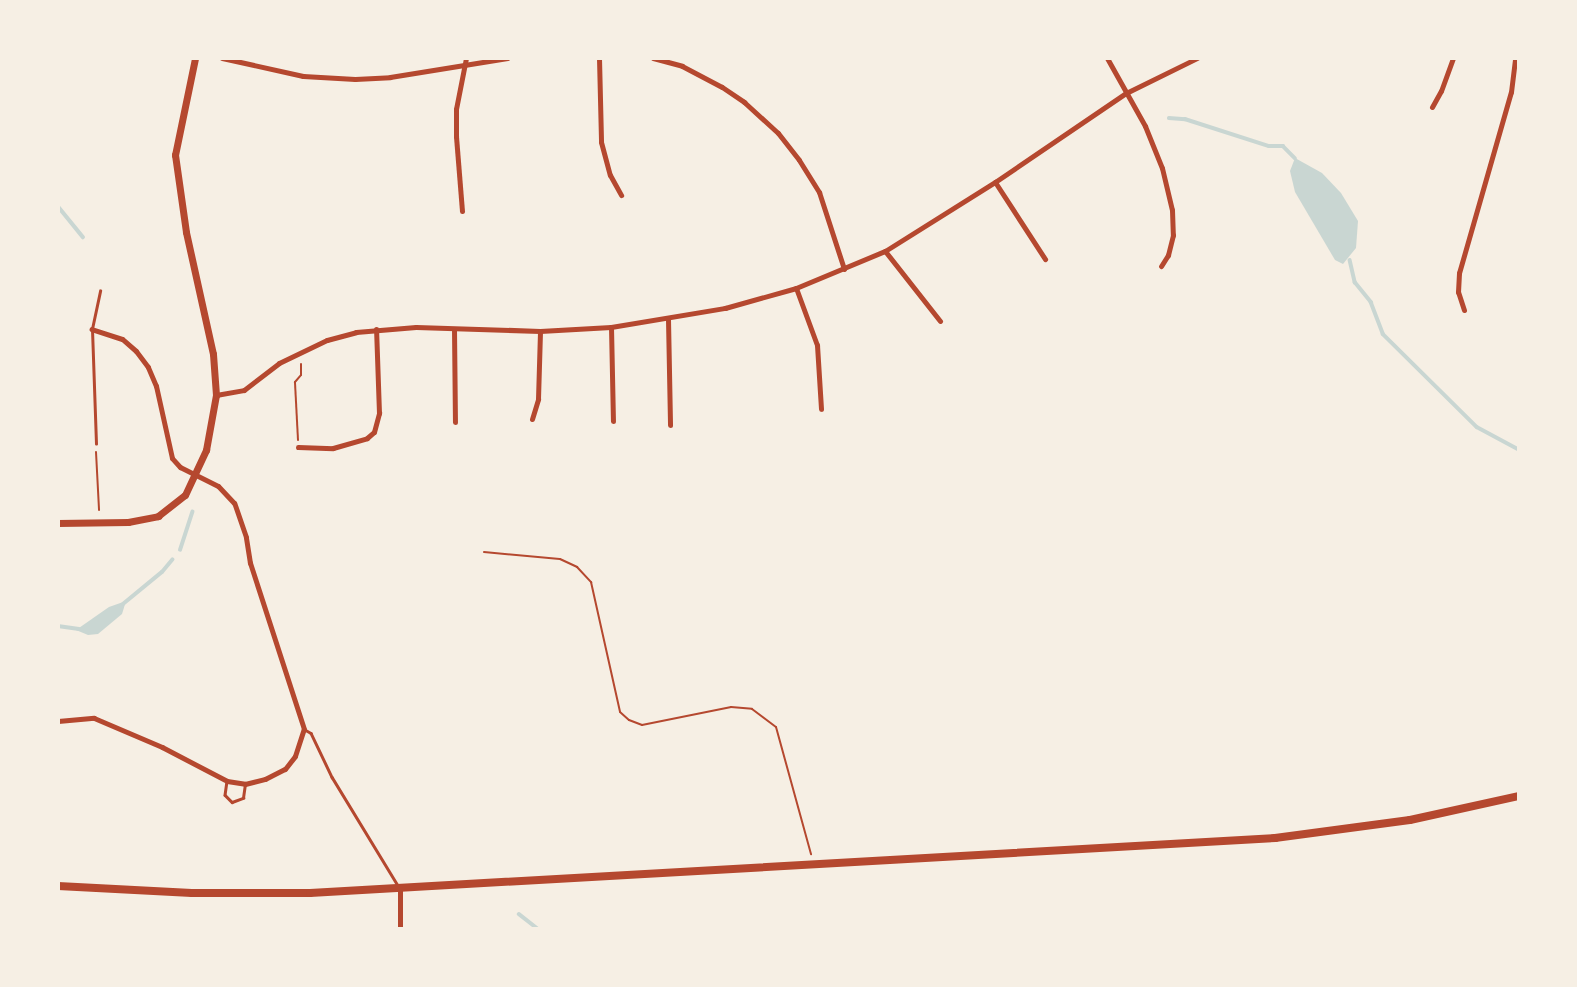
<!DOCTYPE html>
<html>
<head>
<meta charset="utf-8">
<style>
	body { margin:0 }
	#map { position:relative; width:1577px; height:987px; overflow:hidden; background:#f6efe4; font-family:"Fira Sans",sans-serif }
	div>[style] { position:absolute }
	.water>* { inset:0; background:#c9d6d2 }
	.stream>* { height:3.5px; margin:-1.75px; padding:0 1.75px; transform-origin:1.75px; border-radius:1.75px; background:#c9d6d2 }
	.path>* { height:2px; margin:-1px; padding:0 1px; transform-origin:1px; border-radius:1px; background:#b5482f }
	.service>* { height:2.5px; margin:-1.25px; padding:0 1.25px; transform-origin:1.25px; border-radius:1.25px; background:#b5482f }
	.minor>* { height:5px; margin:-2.5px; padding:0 2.5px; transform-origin:2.5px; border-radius:2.5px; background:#b5482f }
	.tertiary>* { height:7px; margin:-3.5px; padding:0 3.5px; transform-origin:3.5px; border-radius:3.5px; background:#b5482f }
	.secondary>* { height:8px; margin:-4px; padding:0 4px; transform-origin:4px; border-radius:4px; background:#b5482f }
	span { translate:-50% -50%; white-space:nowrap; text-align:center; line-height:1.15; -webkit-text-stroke:6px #f6efe4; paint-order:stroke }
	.frame { position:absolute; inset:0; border:60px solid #f6efe4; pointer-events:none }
</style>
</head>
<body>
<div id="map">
	<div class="water">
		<i style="clip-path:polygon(1295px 158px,1322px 173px,1341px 193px,1358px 221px,1356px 248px,1343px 264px,1335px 260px,1295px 192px,1290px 171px)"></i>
		<i style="clip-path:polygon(126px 601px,122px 614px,98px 634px,88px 635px,76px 630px,109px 607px)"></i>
	</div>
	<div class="stream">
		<i style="left:1169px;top:118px;width:16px;rotate:4deg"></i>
		<i style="left:1185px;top:119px;width:88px;rotate:17.8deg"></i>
		<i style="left:1269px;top:146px;width:14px"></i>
		<i style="left:1283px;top:146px;width:17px;rotate:45deg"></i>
		<i style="left:58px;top:206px;width:40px;rotate:51deg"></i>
		<i style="left:1350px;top:260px;width:23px;rotate:77deg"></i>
		<i style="left:1355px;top:282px;width:26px;rotate:51deg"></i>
		<i style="left:1371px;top:302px;width:34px;rotate:69deg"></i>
		<i style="left:1383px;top:334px;width:132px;rotate:44.7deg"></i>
		<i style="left:1477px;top:427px;width:47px;rotate:28.2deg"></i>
		<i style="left:180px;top:550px;width:40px;rotate:-72deg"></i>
		<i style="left:123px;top:604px;width:50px;rotate:-39.4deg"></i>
		<i style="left:162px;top:572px;width:16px;rotate:-50deg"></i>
		<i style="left:58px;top:626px;width:21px;rotate:8deg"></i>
		<i style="left:519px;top:914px;width:24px;rotate:38deg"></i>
	</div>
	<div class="path">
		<i style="left:298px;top:440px;width:58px;rotate:-93deg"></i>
		<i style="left:295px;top:382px;width:9px;rotate:-49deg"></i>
		<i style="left:301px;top:375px;width:11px;rotate:-90deg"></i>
		<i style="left:96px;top:452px;width:58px;rotate:87deg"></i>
		<i style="left:484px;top:552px;width:76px;rotate:5.3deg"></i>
		<i style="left:560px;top:559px;width:19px;rotate:25deg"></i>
		<i style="left:577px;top:567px;width:21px;rotate:47deg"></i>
		<i style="left:591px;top:582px;width:133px;rotate:77.4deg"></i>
		<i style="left:620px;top:712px;width:12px;rotate:42deg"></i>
		<i style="left:629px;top:720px;width:14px;rotate:21deg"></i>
		<i style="left:642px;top:725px;width:91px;rotate:-11.4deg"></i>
		<i style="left:731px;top:707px;width:21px;rotate:5deg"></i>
		<i style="left:752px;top:709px;width:30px;rotate:37deg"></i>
		<i style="left:776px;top:727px;width:132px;rotate:74.6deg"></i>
	</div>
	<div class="service">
		<i style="left:96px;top:444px;width:115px;rotate:-92deg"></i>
		<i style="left:92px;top:329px;width:39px;rotate:-78deg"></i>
		<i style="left:304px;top:729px;width:8px;rotate:30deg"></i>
		<i style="left:311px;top:733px;width:49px;rotate:64.5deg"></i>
		<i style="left:332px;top:777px;width:129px;rotate:58.7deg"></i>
		<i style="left:227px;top:781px;width:14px;rotate:98deg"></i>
		<i style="left:225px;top:795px;width:10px;rotate:45deg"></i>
		<i style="left:232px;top:802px;width:12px;rotate:-20deg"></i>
		<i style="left:243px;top:798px;width:14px;rotate:-82deg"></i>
	</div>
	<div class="minor">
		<i style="left:222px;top:58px;width:83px;rotate:12.5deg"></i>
		<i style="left:303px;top:76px;width:52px;rotate:3.3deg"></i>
		<i style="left:355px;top:79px;width:35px;rotate:-3deg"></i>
		<i style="left:390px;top:77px;width:119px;rotate:-9.2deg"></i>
		<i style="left:599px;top:58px;width:84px;rotate:88.6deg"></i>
		<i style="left:601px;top:142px;width:34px;rotate:75deg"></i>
		<i style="left:610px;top:175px;width:23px;rotate:61deg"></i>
		<i style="left:653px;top:58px;width:30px;rotate:15deg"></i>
		<i style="left:682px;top:66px;width:45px;rotate:27.7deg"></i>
		<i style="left:722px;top:87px;width:27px;rotate:34deg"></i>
		<i style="left:744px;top:102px;width:46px;rotate:42.4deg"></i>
		<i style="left:778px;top:133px;width:34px;rotate:52deg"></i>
		<i style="left:799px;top:160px;width:38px;rotate:58deg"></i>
		<i style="left:819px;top:192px;width:81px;rotate:72deg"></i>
		<i style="left:1107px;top:58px;width:78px;rotate:60.8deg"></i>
		<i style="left:1145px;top:126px;width:45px;rotate:68deg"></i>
		<i style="left:1162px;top:168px;width:43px;rotate:76.6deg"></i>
		<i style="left:1172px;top:210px;width:25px;rotate:88deg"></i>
		<i style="left:1173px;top:235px;width:21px;rotate:104deg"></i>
		<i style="left:1168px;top:255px;width:13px;rotate:122deg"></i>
		<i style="left:1432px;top:107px;width:18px;rotate:-61deg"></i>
		<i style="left:1441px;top:91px;width:35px;rotate:-70deg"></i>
		<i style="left:995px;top:182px;width:92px;rotate:57deg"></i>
		<i style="left:462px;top:211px;width:75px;rotate:-94.6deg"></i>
		<i style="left:456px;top:136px;width:27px;rotate:-90deg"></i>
		<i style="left:456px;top:109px;width:52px;rotate:-78.9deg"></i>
		<i style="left:885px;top:251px;width:89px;rotate:51.8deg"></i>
		<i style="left:796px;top:288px;width:61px;rotate:69.8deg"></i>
		<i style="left:817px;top:345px;width:64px;rotate:86.4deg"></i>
		<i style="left:1464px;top:310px;width:19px;rotate:-108deg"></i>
		<i style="left:1458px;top:292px;width:19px;rotate:-87deg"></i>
		<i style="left:1459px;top:273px;width:188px;rotate:-74deg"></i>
		<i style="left:1511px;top:92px;width:34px;rotate:-83deg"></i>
		<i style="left:668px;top:319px;width:106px;rotate:88.9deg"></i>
		<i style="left:611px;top:327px;width:94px;rotate:88.8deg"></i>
		<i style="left:454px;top:329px;width:93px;rotate:89.4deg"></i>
		<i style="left:216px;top:395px;width:28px;rotate:-10deg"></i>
		<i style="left:244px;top:390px;width:44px;rotate:-37.6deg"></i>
		<i style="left:279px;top:363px;width:53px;rotate:-25.6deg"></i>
		<i style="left:327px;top:340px;width:30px;rotate:-15deg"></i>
		<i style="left:356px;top:332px;width:60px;rotate:-4.8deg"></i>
		<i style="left:416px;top:327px;width:124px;rotate:1.8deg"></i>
		<i style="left:540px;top:331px;width:71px;rotate:-3.2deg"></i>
		<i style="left:611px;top:327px;width:116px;rotate:-9.5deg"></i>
		<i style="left:725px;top:308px;width:74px;rotate:-15.7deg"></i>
		<i style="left:796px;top:288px;width:96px;rotate:-22.6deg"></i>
		<i style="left:885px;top:251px;width:130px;rotate:-32.1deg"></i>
		<i style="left:995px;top:182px;width:158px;rotate:-34.2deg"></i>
		<i style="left:1126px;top:93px;width:79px;rotate:-26.2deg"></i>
		<i style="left:532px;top:419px;width:21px;rotate:-73deg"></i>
		<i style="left:538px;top:399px;width:68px;rotate:-88.3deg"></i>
		<i style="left:298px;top:447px;width:35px;rotate:2deg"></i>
		<i style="left:333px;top:448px;width:35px;rotate:-16deg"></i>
		<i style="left:367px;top:438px;width:9px;rotate:-41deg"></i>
		<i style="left:374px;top:432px;width:20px;rotate:-75deg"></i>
		<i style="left:379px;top:413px;width:84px;rotate:-92deg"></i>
		<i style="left:58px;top:721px;width:36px;rotate:-5deg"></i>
		<i style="left:94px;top:718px;width:74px;rotate:23.1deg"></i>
		<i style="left:162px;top:747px;width:73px;rotate:27.6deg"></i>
		<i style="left:227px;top:781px;width:18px;rotate:9deg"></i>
		<i style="left:245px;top:784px;width:21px;rotate:-14deg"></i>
		<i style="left:265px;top:779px;width:22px;rotate:-27deg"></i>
		<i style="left:285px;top:769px;width:16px;rotate:-52deg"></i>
		<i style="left:295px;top:756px;width:28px;rotate:-72deg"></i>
		<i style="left:304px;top:729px;width:175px;rotate:-108deg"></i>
		<i style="left:250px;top:563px;width:26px;rotate:-99deg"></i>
		<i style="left:246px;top:537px;width:36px;rotate:-109deg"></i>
		<i style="left:234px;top:503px;width:23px;rotate:-133deg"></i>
		<i style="left:218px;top:486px;width:42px;rotate:-153.4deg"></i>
		<i style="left:180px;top:467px;width:12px;rotate:-132deg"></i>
		<i style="left:172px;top:458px;width:74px;rotate:-102.5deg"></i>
		<i style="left:156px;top:386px;width:21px;rotate:-113deg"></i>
		<i style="left:148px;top:367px;width:20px;rotate:-127deg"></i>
		<i style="left:136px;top:351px;width:18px;rotate:-139deg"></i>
		<i style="left:122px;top:339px;width:32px;rotate:-162deg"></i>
		<i style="left:400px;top:929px;width:40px;rotate:-90deg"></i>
	</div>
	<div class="tertiary">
		<i style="left:58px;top:523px;width:70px;rotate:-0.8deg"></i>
		<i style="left:128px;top:522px;width:31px;rotate:-11deg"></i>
		<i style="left:158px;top:516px;width:34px;rotate:-38deg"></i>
		<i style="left:185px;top:495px;width:50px;rotate:-65deg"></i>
		<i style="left:206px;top:450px;width:56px;rotate:-79.7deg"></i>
		<i style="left:216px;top:395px;width:41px;rotate:-94.2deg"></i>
		<i style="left:213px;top:354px;width:125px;rotate:-102.5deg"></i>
		<i style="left:186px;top:232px;width:78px;rotate:-98.1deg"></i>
		<i style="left:175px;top:155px;width:99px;rotate:-78.3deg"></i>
	</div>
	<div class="secondary">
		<i style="left:58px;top:886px;width:134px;rotate:3deg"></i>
		<i style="left:192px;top:893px;width:118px"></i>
		<i style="left:310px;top:893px;width:967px;rotate:-3.26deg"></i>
		<i style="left:1275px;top:838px;width:136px;rotate:-7.6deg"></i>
		<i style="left:1410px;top:820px;width:112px;rotate:-12.4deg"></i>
	</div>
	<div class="frame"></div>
</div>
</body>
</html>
